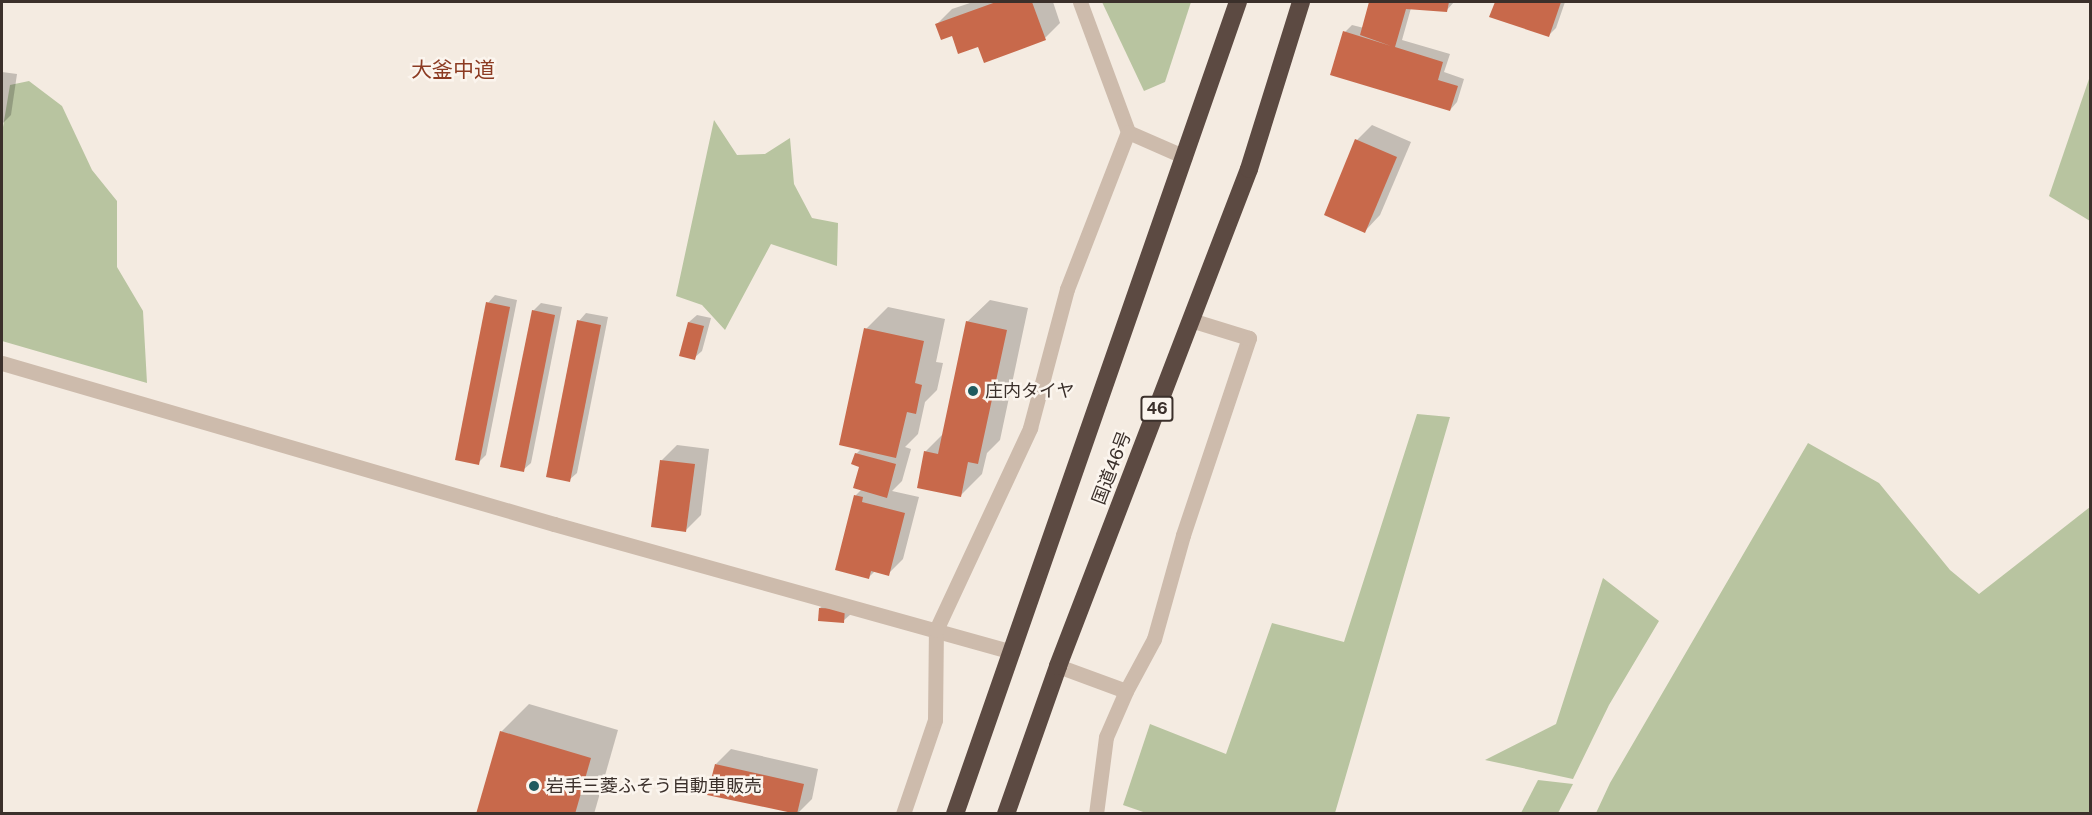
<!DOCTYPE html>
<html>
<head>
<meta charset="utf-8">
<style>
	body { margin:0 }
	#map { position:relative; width:2092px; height:815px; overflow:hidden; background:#f4ebe1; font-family:"Public Sans","Noto Sans JP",sans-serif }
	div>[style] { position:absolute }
	.green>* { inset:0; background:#b8c4a0 }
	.shadow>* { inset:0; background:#0003 }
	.building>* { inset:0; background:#c8694b }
	.minor>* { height:15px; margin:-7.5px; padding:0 7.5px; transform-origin:7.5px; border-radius:7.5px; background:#cdbbac }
	.highway>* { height:18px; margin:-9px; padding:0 9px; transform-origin:9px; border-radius:9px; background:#5c4a42 }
	.dots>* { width:16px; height:16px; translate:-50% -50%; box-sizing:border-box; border:3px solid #fbf5ee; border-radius:50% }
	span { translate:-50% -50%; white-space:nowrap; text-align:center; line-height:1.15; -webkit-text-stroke:5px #fbf5ee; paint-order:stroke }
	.shield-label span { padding:2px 4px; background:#fbf5ee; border:2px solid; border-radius:4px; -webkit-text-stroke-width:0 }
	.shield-label { font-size:16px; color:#3b302b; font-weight:700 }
	.poi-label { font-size:18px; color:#3b302b }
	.left { translate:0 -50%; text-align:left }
	.street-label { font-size:18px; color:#3b302b }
	.quarter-label { font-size:21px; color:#8c3b22 }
	.frame { position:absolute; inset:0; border:3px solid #3b302b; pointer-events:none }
</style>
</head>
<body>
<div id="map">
	<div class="green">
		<i style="clip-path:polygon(1102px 2px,1191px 2px,1165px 82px,1144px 91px)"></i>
		<i style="clip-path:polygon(2090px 76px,2090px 221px,2049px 196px)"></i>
		<i style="clip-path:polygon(29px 81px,62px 106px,92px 170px,117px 201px,117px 267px,143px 311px,147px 383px,2px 341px,2px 133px,10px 85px)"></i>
		<i style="clip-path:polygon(714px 120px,737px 155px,765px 154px,790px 138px,794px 184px,812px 218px,838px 223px,837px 266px,771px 244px,725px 330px,702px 305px,676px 296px)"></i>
		<i style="clip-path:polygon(1417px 414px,1450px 417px,1335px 813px,1149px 814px,1123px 805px,1150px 724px,1226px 754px,1272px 623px,1344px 642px)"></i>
		<i style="clip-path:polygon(1808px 443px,1879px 483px,1950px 570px,1979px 594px,2090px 507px,2090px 813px,1596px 813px,1610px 783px)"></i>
		<i style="clip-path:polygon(1603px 578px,1659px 621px,1609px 705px,1573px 779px,1485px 760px,1556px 724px)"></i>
		<i style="clip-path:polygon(1538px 780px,1573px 784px,1558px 813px,1521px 813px)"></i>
	</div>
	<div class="shadow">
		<i style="clip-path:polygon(973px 2px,1053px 2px,1060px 23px,1045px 38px,978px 45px,936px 25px,952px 9px)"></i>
		<i style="clip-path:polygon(1371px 2px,1454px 2px,1446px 11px,1411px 8px,1402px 40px,1450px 54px,1444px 72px,1464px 79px,1457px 102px,1450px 110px,1345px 32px,1352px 25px,1364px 28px)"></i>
		<i style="clip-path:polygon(1496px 2px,1565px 2px,1556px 28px,1548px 36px,1491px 16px)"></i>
		<i style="clip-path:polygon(2px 72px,17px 74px,11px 115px,2px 124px)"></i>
		<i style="clip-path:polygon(1372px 125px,1411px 142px,1380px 215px,1365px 231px,1357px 140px)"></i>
		<i style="clip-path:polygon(495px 295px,517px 300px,486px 455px,478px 463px,488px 303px)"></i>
		<i style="clip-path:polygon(990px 300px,1028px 308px,1000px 440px,987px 453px,982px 474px,960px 496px,925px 452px,943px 434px,967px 322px)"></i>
		<i style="clip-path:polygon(541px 303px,562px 307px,531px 463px,523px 470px,533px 311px)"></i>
		<i style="clip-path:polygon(888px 307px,945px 319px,936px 362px,943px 363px,937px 390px,925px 402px,918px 434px,905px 447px,911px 449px,902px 481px,892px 491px,919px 497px,903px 559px,888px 574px,875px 571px,868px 578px,856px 495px,862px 489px,861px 466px,856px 454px,861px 449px,866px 329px)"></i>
		<i style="clip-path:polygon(586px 313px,608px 317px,577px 473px,569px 480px,579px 321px)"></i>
		<i style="clip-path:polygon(697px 315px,711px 318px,702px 351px,694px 358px,689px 322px)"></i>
		<i style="clip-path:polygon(677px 445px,709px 449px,701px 515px,685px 531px,662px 460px)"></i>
		<i style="clip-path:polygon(828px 601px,851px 614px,843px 621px,820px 608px)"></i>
		<i style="clip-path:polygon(529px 704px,618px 730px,594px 814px,477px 814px,501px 732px)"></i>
		<i style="clip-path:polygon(731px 749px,818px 769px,812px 799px,797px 814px,716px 764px)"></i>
	</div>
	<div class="building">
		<i style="clip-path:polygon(996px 2px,1032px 2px,1046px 40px,984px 63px,978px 47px,958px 54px,952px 36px,941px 40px,935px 24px)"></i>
		<i style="clip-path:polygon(1369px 2px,1449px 2px,1447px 12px,1406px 9px,1395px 47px,1443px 62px,1438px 80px,1458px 86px,1450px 111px,1330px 75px,1343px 31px,1391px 46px,1360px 35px)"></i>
		<i style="clip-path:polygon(1495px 2px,1561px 2px,1549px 37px,1489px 17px)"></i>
		<i style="clip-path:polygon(1355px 139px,1397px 157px,1365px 233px,1324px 215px)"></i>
		<i style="clip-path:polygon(486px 302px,510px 307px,479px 465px,455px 460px)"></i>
		<i style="clip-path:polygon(532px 310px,555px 315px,524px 472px,500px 467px)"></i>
		<i style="clip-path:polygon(577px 320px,601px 325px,570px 482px,546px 477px)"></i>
		<i style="clip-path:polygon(966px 321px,1007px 330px,978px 464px,968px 462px,961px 497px,917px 488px,924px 451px,938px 454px)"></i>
		<i style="clip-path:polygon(688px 322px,704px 326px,695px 360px,679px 356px)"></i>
		<i style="clip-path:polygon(864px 328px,924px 341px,915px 383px,922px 385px,916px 414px,907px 412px,896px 458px,839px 445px)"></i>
		<i style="clip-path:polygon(855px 453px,896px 464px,887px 498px,853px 488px,859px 467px,851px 464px)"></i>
		<i style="clip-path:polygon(660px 460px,695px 464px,686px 532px,651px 527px)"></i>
		<i style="clip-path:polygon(854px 495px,863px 497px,862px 502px,905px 513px,889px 576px,871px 571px,869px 579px,835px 570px)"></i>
		<i style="clip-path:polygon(819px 608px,845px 609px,844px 623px,818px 621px)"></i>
		<i style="clip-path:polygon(500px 731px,591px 758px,575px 814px,476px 814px)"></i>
		<i style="clip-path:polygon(715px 764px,804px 784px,797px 814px,707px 795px)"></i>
	</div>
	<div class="minor">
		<i style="left:1080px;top:2px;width:139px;rotate:69.7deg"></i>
		<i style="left:1128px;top:132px;width:62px;rotate:23.7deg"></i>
		<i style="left:2px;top:363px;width:575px;rotate:16.26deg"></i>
		<i style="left:554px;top:524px;width:476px;rotate:15.6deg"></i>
		<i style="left:1058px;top:666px;width:72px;rotate:20.2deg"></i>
		<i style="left:903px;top:814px;width:99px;rotate:-71.2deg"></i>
		<i style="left:935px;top:720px;width:90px;rotate:-89.4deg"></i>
		<i style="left:936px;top:630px;width:223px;rotate:-65deg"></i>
		<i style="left:1030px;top:428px;width:144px;rotate:-75.1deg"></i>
		<i style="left:1067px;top:289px;width:168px;rotate:-68.8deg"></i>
		<i style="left:1096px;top:814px;width:78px;rotate:-82.6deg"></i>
		<i style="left:1106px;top:737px;width:50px;rotate:-66.5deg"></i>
		<i style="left:1126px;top:691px;width:59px;rotate:-61.7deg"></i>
		<i style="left:1154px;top:639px;width:108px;rotate:-74.4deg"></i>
		<i style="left:1183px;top:535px;width:208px;rotate:-71.5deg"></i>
		<i style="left:1249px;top:338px;width:61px;rotate:-162.8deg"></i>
	</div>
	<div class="highway">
		<i style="left:955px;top:814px;width:860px;rotate:-70.79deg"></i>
		<i style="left:1006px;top:814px;width:157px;rotate:-70.6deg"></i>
		<i style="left:1058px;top:666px;width:532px;rotate:-68.98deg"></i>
		<i style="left:1249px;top:169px;width:175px;rotate:-72.7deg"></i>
	</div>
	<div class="dots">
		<i style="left:973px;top:391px;background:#1f5a5e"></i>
		<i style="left:534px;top:786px;background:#1f5a5e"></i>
	</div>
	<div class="shield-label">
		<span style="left:1157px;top:409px">46</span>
	</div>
	<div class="poi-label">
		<span class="left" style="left:985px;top:391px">庄内タイヤ</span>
		<span class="left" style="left:546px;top:786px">岩手三菱ふそう自動車販売</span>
	</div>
	<div class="street-label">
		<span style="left:1112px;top:468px;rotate:-69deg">国道46号</span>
	</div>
	<div class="quarter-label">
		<span style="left:453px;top:70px">大釜中道</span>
	</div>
	<div class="frame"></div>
</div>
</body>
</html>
